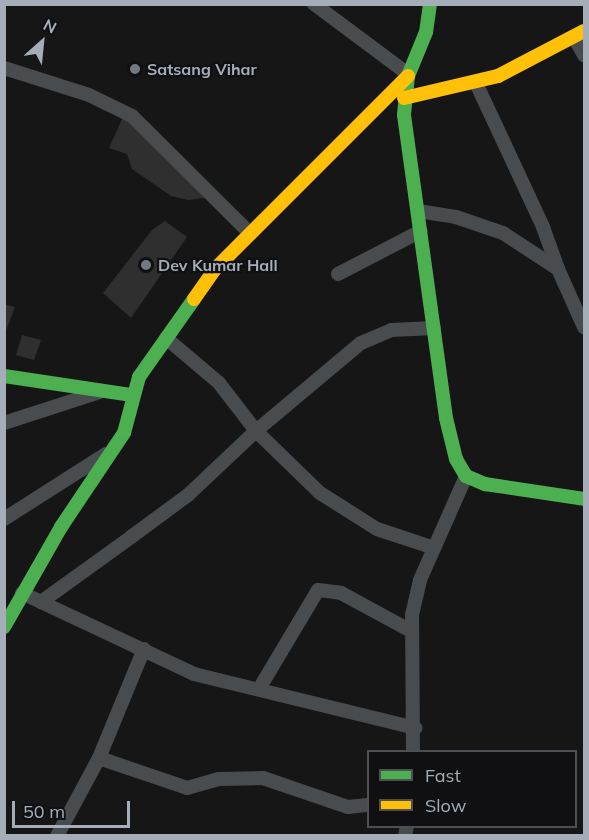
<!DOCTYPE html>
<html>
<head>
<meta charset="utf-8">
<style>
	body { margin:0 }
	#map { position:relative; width:589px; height:840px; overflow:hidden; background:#161616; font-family:Mulish,sans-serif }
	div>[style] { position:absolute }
	.building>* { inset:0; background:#2f2f30 }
	.street>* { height:14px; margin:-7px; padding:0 7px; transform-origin:7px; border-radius:7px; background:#494c4f }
	.fast>* { height:14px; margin:-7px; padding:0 7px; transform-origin:7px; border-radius:7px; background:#4caf50 }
	.slow>* { height:14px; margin:-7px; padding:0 7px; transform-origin:7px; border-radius:7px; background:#ffc107 }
	.dots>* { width:16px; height:16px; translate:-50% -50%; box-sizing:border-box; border:3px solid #101012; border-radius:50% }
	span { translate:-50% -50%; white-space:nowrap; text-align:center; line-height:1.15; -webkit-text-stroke:4.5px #101012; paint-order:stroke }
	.poi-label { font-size:16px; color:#a5aeb8; font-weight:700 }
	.left { translate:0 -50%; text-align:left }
	.frame { position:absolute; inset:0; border:6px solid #a5aeb8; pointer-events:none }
	.legend { position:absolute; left:367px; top:750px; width:210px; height:78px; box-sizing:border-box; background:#101012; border:2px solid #4c4f54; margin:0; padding:8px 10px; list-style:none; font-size:18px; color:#a5aeb8 }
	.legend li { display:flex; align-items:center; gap:12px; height:30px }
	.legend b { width:30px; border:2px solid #4c4f54 }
	.north { position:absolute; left:12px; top:12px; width:60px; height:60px; -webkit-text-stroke:4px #101012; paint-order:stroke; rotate:27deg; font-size:16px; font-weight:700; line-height:24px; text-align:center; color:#a5aeb8 }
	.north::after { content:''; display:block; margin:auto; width:21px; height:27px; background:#a5aeb8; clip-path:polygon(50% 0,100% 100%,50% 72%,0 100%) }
	.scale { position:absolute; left:12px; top:801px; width:118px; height:27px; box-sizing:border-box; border:3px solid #a5aeb8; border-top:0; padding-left:8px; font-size:18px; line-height:21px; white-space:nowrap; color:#a5aeb8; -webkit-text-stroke:4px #101012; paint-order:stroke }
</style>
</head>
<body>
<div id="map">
	<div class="building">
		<i style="clip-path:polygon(123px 117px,150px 135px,211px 197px,188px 200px,171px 196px,132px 169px,127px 154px,109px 148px)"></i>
		<i style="clip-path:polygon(165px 221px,187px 237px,131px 318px,103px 293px,152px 230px)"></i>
		<i style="clip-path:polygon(4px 304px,15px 307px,4px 336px)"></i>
		<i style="clip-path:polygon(22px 335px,41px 340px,34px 360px,16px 355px)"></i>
	</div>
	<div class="street">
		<i style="left:314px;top:4px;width:117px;rotate:36.7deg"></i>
		<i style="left:574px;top:37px;width:21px;rotate:61deg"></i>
		<i style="left:4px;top:68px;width:89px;rotate:17.6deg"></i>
		<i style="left:89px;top:95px;width:48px;rotate:26deg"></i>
		<i style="left:132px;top:116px;width:166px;rotate:44.8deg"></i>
		<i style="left:476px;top:83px;width:159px;rotate:65deg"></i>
		<i style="left:543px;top:227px;width:45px;rotate:70.3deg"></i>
		<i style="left:418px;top:211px;width:38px;rotate:9deg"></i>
		<i style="left:456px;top:217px;width:50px;rotate:18.8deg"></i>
		<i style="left:503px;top:233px;width:66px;rotate:33.2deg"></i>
		<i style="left:558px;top:269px;width:64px;rotate:65.9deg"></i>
		<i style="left:338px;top:274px;width:93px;rotate:-27.4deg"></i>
		<i style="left:166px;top:338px;width:70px;rotate:40.3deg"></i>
		<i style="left:219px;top:383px;width:61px;rotate:52.4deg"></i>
		<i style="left:256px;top:431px;width:89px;rotate:44.1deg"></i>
		<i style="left:320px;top:493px;width:67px;rotate:32.3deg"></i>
		<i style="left:377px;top:529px;width:60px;rotate:18.4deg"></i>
		<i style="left:4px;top:423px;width:101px;rotate:-17.9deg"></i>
		<i style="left:4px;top:519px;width:121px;rotate:-32.5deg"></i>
		<i style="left:22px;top:593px;width:21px;rotate:25deg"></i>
		<i style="left:41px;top:602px;width:111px;rotate:-35.8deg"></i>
		<i style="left:131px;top:537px;width:71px;rotate:-36.4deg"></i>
		<i style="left:188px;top:495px;width:93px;rotate:-43.3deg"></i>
		<i style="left:256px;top:431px;width:137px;rotate:-40deg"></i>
		<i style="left:361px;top:343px;width:33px;rotate:-23deg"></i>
		<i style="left:391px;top:330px;width:43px;rotate:-2.7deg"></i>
		<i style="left:41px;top:602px;width:169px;rotate:25.2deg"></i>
		<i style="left:194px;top:674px;width:228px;rotate:13.7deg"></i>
		<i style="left:259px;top:689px;width:115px;rotate:-59.2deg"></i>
		<i style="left:318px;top:590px;width:23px;rotate:7deg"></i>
		<i style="left:341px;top:593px;width:80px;rotate:28.5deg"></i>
		<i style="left:413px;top:752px;width:137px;rotate:-90.4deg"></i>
		<i style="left:412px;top:615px;width:36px;rotate:-77deg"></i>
		<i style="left:420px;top:580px;width:114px;rotate:-66.1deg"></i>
		<i style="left:99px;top:758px;width:93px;rotate:18.8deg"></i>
		<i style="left:187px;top:788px;width:33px;rotate:-16deg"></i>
		<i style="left:219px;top:779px;width:44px;rotate:-1.3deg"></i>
		<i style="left:263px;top:778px;width:90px;rotate:18.8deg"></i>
		<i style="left:348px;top:807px;width:20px;rotate:-6deg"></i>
		<i style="left:57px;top:836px;width:89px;rotate:-61.7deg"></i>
		<i style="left:99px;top:758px;width:118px;rotate:-67.6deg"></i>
		<i style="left:405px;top:836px;width:10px;rotate:-79deg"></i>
	</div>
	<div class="fast">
		<i style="left:430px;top:4px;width:28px;rotate:98deg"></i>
		<i style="left:426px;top:32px;width:48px;rotate:112.2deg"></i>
		<i style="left:408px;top:76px;width:39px;rotate:96deg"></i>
		<i style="left:404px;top:115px;width:306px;rotate:82.1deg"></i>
		<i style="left:446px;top:418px;width:42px;rotate:76.3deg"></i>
		<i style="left:456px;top:459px;width:20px;rotate:60deg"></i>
		<i style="left:466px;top:476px;width:21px;rotate:23deg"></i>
		<i style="left:485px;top:484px;width:100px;rotate:8.6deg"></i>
		<i style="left:4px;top:376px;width:128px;rotate:8.5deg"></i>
		<i style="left:4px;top:627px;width:115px;rotate:-60.3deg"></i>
		<i style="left:61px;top:527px;width:113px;rotate:-56.2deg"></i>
		<i style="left:124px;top:433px;width:58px;rotate:-75deg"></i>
		<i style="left:139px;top:377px;width:95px;rotate:-54.8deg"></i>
	</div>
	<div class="slow">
		<i style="left:404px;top:98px;width:97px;rotate:-13.2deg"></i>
		<i style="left:498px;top:76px;width:97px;rotate:-27.6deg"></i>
		<i style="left:194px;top:299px;width:37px;rotate:-55deg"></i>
		<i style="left:215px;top:269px;width:273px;rotate:-45deg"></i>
	</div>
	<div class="dots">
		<i style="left:135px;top:69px;background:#73797f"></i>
		<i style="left:146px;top:265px;background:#73797f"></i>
	</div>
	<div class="poi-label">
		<span class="left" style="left:147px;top:69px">Satsang Vihar</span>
		<span class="left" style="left:158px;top:265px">Dev Kumar Hall</span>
	</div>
	<div class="frame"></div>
	<ul class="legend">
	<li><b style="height:8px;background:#4caf50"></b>Fast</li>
	<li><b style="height:8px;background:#ffc107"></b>Slow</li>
	</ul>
	<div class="north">N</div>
	<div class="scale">50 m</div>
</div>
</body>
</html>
